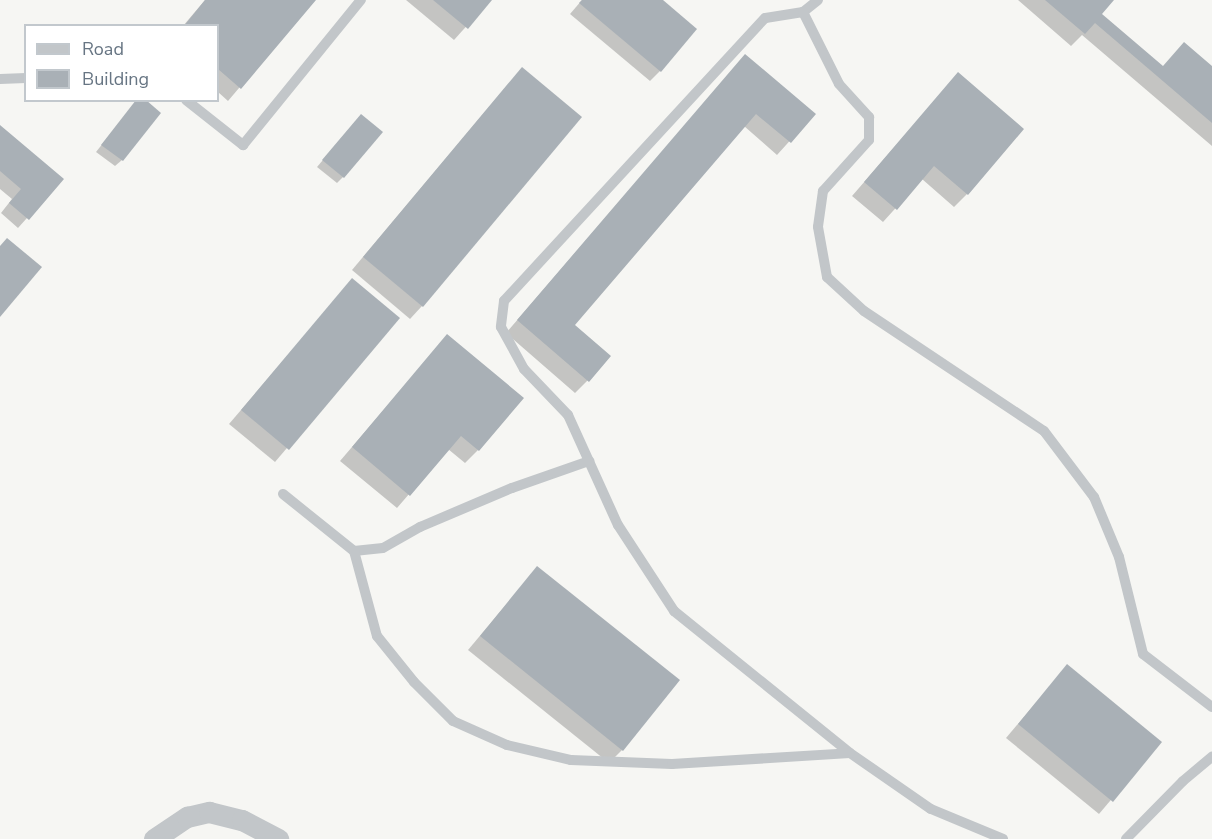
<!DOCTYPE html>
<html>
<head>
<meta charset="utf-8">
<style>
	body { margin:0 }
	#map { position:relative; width:1212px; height:839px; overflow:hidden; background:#f6f6f3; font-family:"Nunito Sans",sans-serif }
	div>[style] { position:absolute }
	.shadow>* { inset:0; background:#0003 }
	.building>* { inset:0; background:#a9b0b6 }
	.lane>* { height:10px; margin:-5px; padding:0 5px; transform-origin:5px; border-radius:5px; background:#c2c6c9 }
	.street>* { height:21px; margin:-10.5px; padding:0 10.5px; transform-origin:10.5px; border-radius:10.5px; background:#c2c6c9 }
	span { translate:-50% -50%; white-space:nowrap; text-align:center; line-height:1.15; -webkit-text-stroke:6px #fff; paint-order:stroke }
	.legend { position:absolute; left:24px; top:24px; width:195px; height:78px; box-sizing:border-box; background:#fff; border:2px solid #c2c8cd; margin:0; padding:8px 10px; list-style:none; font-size:18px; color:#677583 }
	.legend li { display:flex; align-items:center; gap:12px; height:30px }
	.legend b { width:30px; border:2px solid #c2c8cd }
</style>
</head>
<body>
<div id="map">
	<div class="shadow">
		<i style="clip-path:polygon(205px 0,314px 0,228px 101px,218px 92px,218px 26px,183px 26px)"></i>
		<i style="clip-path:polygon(406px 0,490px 0,454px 40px)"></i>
		<i style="clip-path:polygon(582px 0,661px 0,660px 71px,650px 81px,570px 14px)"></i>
		<i style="clip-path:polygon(1018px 0,1111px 0,1100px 15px,1162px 68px,1212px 68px,1212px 146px,1082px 35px,1071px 46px)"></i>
		<i style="clip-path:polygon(745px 56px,814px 114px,777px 155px,744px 126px,573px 325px,588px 380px,575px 393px,506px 333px)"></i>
		<i style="clip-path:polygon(958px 74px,967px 194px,954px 207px,922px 179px,883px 222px,852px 196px)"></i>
		<i style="clip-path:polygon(510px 82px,422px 306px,410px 319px,352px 270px)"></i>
		<i style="clip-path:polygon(134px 104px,122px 160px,115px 166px,96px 152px)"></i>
		<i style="clip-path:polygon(355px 122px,343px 177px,337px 183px,317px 167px)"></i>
		<i style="clip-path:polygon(0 127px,62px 179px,18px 228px,1px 213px,12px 199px,0 189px)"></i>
		<i style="clip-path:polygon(352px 280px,398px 318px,275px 462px,229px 424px)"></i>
		<i style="clip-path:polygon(447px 336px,478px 450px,465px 463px,448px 449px,397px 508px,340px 461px)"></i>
		<i style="clip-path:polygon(537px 568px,622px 750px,609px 763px,468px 650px)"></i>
		<i style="clip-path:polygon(1067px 666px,1160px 742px,1099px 814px,1006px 738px)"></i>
	</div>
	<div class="building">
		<i style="clip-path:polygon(205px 0,316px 0,241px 89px,218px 69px,218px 26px,184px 26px)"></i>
		<i style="clip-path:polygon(433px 0,492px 0,468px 29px)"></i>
		<i style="clip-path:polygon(582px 0,663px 0,697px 29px,661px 72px,579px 3px)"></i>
		<i style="clip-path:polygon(1045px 0,1114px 0,1102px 14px,1163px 66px,1184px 42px,1212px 66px,1212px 123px,1095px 23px,1085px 34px)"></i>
		<i style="clip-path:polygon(745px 54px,816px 114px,791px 143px,756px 114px,575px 325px,611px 356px,589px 382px,517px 320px)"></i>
		<i style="clip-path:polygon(522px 67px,582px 117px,423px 307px,363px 257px)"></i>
		<i style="clip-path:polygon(958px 72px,1024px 129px,968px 195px,934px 166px,897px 210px,864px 182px)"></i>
		<i style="clip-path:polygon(136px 100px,146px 100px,161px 113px,123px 161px,101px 145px)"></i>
		<i style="clip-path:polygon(361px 114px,383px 132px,344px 178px,322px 160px)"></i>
		<i style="clip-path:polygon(0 125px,64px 179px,29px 220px,9px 203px,21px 189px,0 171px)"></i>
		<i style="clip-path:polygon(7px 238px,42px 267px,0 317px,0 246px)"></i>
		<i style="clip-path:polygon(352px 278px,400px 318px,289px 450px,241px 410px)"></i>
		<i style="clip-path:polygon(447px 334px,524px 398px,479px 451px,461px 436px,410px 496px,352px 447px)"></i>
		<i style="clip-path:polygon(537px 566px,680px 680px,623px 751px,480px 636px)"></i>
		<i style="clip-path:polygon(1067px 664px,1162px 742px,1113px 802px,1018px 724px)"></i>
	</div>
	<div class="lane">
		<i style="left:818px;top:0;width:19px;rotate:141deg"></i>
		<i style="left:803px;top:12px;width:38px;rotate:171deg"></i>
		<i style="left:765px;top:18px;width:385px;rotate:132.7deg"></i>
		<i style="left:504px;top:301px;width:26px;rotate:97deg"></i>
		<i style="left:501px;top:327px;width:48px;rotate:61.3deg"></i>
		<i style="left:524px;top:369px;width:64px;rotate:46.3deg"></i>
		<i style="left:568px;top:415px;width:121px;rotate:65.6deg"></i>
		<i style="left:618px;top:525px;width:103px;rotate:56.9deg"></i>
		<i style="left:674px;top:611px;width:226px;rotate:38.9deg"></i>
		<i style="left:850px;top:753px;width:98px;rotate:34.7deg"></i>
		<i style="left:931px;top:809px;width:78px;rotate:22.6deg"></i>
		<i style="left:803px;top:12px;width:80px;rotate:63.4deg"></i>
		<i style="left:839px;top:84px;width:45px;rotate:47.7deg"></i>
		<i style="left:869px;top:117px;width:23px;rotate:90deg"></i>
		<i style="left:869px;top:140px;width:69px;rotate:132deg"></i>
		<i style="left:823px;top:191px;width:36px;rotate:98deg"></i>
		<i style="left:818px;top:227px;width:51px;rotate:79.8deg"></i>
		<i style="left:827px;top:277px;width:50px;rotate:42.6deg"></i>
		<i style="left:864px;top:311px;width:216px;rotate:33.7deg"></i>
		<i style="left:1044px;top:431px;width:83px;rotate:52.9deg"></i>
		<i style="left:1094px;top:497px;width:65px;rotate:67.4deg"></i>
		<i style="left:1119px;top:557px;width:100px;rotate:76.1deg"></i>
		<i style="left:1143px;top:654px;width:87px;rotate:37.5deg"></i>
		<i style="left:0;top:79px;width:26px;rotate:-2deg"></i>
		<i style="left:186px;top:100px;width:73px;rotate:38.3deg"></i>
		<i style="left:243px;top:145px;width:187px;rotate:-50.9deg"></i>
		<i style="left:283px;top:494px;width:91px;rotate:38.8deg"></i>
		<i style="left:354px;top:551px;width:29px;rotate:-6deg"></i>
		<i style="left:383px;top:548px;width:43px;rotate:-29.6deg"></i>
		<i style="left:420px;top:527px;width:100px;rotate:-23deg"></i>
		<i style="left:512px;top:488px;width:82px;rotate:-19.3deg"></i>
		<i style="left:354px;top:551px;width:88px;rotate:74.9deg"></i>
		<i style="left:377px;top:636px;width:59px;rotate:51.2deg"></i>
		<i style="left:414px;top:682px;width:55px;rotate:45deg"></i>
		<i style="left:453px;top:721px;width:59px;rotate:24deg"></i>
		<i style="left:507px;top:745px;width:66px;rotate:13.2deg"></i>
		<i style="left:571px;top:760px;width:101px;rotate:2.3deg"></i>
		<i style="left:672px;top:764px;width:178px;rotate:-3.5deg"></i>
		<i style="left:1126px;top:839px;width:81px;rotate:-45.5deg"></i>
		<i style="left:1183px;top:781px;width:38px;rotate:-40deg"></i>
	</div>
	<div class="street">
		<i style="left:154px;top:839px;width:40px;rotate:-34deg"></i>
		<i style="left:187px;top:817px;width:23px;rotate:-13deg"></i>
		<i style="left:209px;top:812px;width:34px;rotate:14deg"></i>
		<i style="left:242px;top:820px;width:41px;rotate:27.8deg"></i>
	</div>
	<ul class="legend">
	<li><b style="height:8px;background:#c2c6c9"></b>Road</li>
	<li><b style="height:16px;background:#a9b0b6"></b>Building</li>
	</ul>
</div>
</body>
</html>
